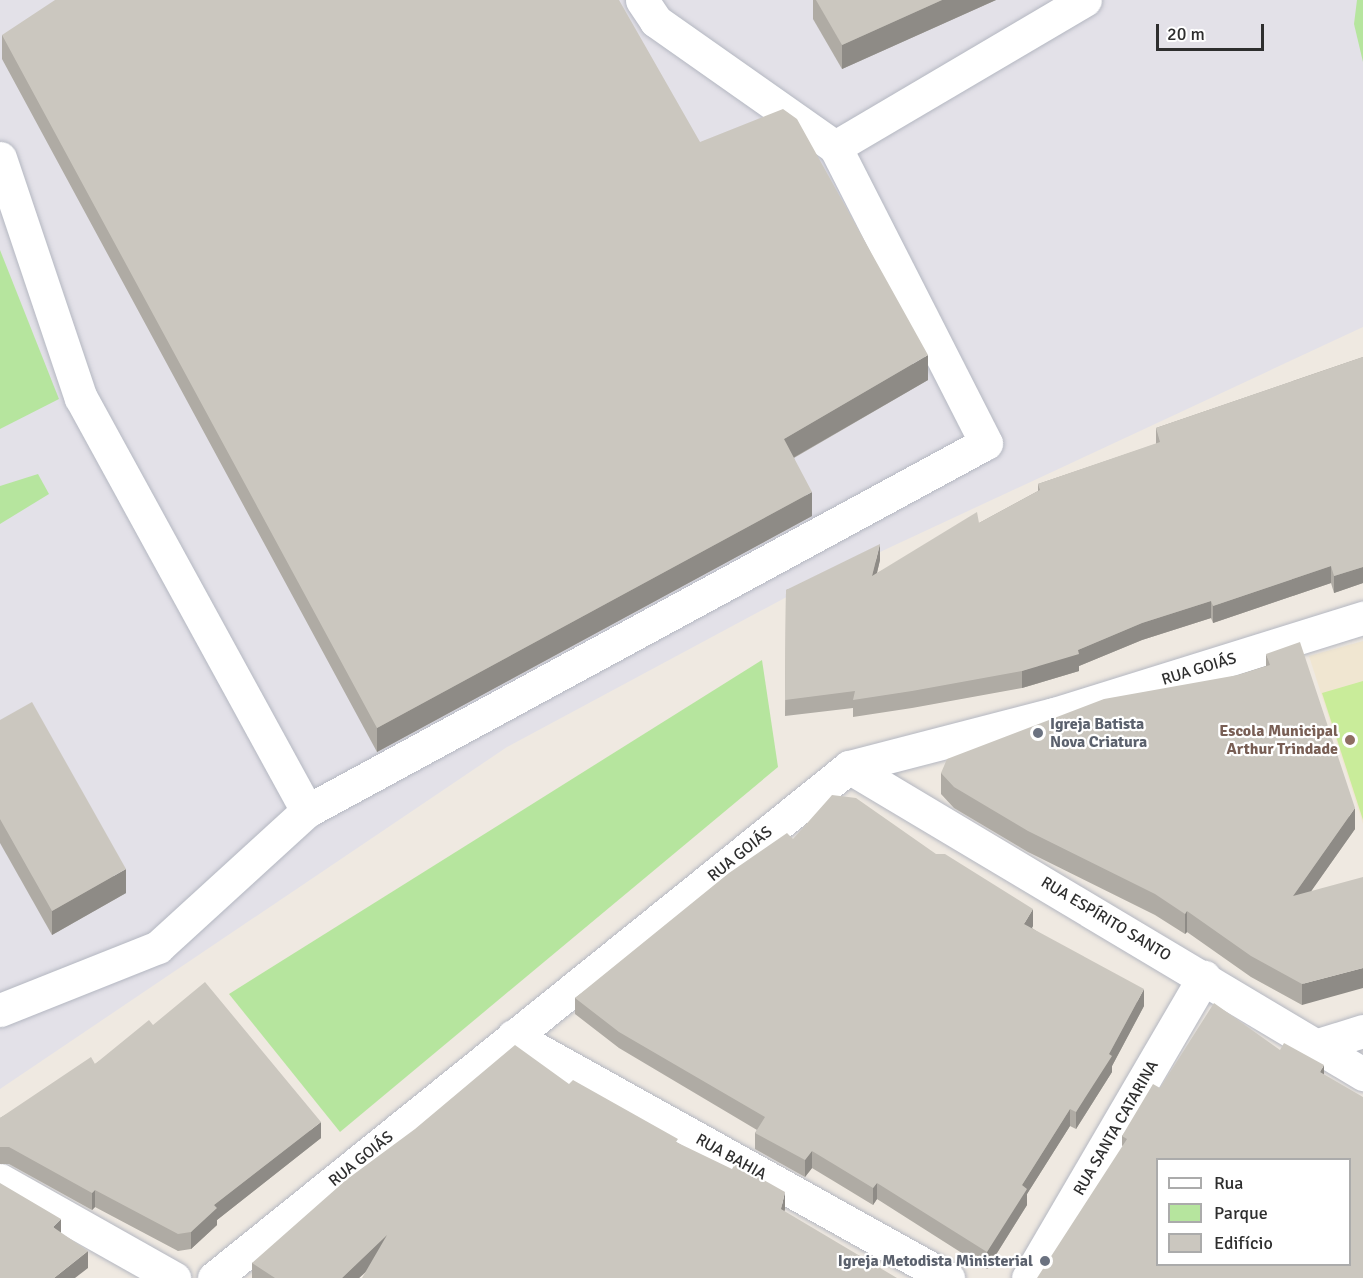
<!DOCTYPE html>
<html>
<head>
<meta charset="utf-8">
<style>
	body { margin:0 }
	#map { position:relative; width:1363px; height:1278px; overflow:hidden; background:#efe9e1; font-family:Signika,sans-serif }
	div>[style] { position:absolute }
	.industrial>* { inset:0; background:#e3e1e8 }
	.education>* { inset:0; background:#f0e6d1 }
	.green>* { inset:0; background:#b6e59e }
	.pitch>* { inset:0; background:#c9ec9a }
	.roads { filter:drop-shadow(0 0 2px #b4b7c1) drop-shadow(0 0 2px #b4b7c1) }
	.minor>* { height:33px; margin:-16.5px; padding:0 16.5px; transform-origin:16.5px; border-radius:16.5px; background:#fff }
	.wall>* { inset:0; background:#afaba4 }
	.shaded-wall>* { inset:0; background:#8e8b86 }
	.building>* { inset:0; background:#cbc7bf }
	.dots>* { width:16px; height:16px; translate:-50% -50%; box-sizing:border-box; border:3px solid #fff; border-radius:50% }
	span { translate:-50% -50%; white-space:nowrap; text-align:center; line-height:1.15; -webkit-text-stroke:4.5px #fff; paint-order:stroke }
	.street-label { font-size:16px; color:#2e2e2e }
	.worship-label { font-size:16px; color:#5b616d; font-weight:700 }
	.left { translate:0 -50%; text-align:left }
	.right { translate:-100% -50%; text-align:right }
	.education-label { font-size:16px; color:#785e54; font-weight:700 }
	.legend { position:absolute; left:1156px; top:1158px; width:195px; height:108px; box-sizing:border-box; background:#fff; border:2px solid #ababab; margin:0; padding:8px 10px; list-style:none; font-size:18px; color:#2e2e2e }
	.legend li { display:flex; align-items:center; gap:12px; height:30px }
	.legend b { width:30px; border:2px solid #ababab }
	.scale { position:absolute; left:1156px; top:24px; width:108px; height:27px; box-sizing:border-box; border:3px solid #2e2e2e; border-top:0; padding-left:8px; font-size:18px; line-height:21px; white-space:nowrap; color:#2e2e2e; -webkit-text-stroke:4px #fff; paint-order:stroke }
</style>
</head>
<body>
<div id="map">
	<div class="industrial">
		<i style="clip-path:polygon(0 0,1363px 0,1363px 327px,807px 586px,507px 747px,0 1089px)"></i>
	</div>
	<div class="education">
		<i style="clip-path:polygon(1363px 641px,1363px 824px,1309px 656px)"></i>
	</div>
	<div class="green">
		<i style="clip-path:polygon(1357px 0,1363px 0,1363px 62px,1354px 24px)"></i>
		<i style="clip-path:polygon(0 250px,59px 399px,0 429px)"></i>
		<i style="clip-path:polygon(38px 474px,49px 494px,0 524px,0 486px)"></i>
		<i style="clip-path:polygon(762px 660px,778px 767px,340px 1132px,229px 994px)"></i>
	</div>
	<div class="pitch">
		<i style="clip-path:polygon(1363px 681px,1363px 820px,1322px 693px)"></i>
	</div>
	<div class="roads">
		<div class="minor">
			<i style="left:835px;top:147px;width:290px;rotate:-30.5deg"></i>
			<i style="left:0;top:158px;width:253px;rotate:71.4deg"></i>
			<i style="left:81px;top:398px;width:471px;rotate:61.3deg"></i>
			<i style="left:307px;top:811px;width:772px;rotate:-28.46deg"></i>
			<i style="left:986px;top:443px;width:332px;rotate:-117deg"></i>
			<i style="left:835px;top:147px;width:219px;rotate:-144.9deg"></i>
			<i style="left:656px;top:21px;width:25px;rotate:-124deg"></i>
			<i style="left:849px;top:767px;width:599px;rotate:30.85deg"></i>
			<i style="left:0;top:1010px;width:170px;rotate:-21.7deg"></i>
			<i style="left:158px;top:947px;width:202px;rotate:-42.4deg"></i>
			<i style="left:513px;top:1036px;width:498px;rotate:29.1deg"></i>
			<i style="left:1318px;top:1045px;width:47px;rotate:-17.3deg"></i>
			<i style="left:0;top:1180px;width:200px;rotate:29.4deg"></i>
			<i style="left:214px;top:1278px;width:815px;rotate:-38.82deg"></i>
			<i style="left:849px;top:767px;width:212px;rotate:-14.5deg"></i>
			<i style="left:1054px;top:714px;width:324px;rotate:-17.3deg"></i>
			<i style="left:1028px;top:1278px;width:349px;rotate:-59.7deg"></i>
		</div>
	</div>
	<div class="wall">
		<i style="clip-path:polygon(813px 0,996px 0,842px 69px,813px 19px)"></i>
		<i style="clip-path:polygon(2px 35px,700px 142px,928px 380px,794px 458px,812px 516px,377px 752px,2px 59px)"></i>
		<i style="clip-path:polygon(1363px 357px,1363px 583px,1334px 593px,1331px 583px,1213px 623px,1211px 618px,1142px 640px,1079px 666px,1079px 671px,1022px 688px,912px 708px,853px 717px,853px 708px,785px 716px,786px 590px,880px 560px,877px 573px,979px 523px,1038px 491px,1038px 484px,1156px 444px,1156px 428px)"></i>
		<i style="clip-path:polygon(1266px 654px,1355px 829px,1311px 891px,1302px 1005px,1251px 977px,1187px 932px,1185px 934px,1155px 915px,1028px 852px,954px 808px,941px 794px,941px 773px,1266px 666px)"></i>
		<i style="clip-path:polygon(0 720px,126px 893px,52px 935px,0 843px)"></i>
		<i style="clip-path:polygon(793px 839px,1033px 926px,1032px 928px,1144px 1006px,1112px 1066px,1112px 1072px,1076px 1129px,1070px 1126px,1027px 1194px,1027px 1205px,987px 1269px,877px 1199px,873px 1205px,812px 1168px,805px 1177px,755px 1149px,755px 1133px,757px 1130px,619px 1048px,575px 1014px,575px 998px)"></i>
		<i style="clip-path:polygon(153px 1025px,321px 1138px,217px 1220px,217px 1225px,191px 1249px,178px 1251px,95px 1207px,92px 1210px,9px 1164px,0 1164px,0 1118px,95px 1064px)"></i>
		<i style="clip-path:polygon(1280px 1050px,1324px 1074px,1122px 1146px,1122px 1136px,1160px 1088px)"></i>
		<i style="clip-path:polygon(569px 1084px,678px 1143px,785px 1209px,784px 1211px,366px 1272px,359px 1278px,252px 1278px,252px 1263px)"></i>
	</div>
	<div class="shaded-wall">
		<i style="clip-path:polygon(942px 0,996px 0,842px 69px,842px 45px)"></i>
		<i style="clip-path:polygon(928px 355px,928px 380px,784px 463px,784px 439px)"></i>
		<i style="clip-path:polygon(812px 492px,812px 516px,377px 752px,377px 728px)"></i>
		<i style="clip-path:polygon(880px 544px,880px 560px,872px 593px,872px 576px)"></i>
		<i style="clip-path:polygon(1331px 566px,1331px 583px,1213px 623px,1213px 606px)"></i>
		<i style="clip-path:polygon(1363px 567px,1363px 583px,1334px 593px,1334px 576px)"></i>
		<i style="clip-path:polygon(1211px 601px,1211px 618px,1142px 640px,1079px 666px,1079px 671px,1022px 688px,1022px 671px,1078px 650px,1142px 623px)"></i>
		<i style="clip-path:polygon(1355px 808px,1355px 829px,1293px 917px,1293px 896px)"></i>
		<i style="clip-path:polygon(126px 869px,126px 893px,52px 935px,52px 911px)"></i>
		<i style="clip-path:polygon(1033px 909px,1033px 926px,1024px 941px,1024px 924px)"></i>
		<i style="clip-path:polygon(1187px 911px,1187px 932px,1185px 934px,1185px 914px)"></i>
		<i style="clip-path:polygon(1363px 968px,1363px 988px,1302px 1005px,1302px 984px)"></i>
		<i style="clip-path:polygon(1144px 989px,1144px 1006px,1112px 1066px,1112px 1072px,1076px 1129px,1076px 1112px,1109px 1054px)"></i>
		<i style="clip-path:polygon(1324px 1065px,1324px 1083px,1320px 1072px)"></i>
		<i style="clip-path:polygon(1070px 1109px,1070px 1126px,1027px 1194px,1027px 1205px,987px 1269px,987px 1252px,1022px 1185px)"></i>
		<i style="clip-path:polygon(321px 1122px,321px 1138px,217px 1220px,217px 1225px,191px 1249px,191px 1232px,214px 1205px)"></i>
		<i style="clip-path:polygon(812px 1151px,812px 1168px,805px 1177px,805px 1160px)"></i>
		<i style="clip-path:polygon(877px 1183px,877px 1199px,873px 1205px,873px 1188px)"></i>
		<i style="clip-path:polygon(95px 1190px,95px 1207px,92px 1210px,92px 1193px)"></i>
		<i style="clip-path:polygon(785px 1192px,785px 1209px,781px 1226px,781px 1209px)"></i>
		<i style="clip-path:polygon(61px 1219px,61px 1236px,53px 1227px)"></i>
		<i style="clip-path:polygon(387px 1235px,387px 1252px,359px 1278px,342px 1278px)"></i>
		<i style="clip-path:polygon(88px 1251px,88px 1268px,75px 1278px,54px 1278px)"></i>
	</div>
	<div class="building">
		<i style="clip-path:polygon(55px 0,619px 0,700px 142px,783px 109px,797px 119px,928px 355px,784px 439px,812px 492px,377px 728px,2px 35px)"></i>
		<i style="clip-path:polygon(816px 0,942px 0,842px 45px)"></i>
		<i style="clip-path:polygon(1363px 357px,1363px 567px,1334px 576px,1331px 566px,1213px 606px,1211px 601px,1142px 623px,1078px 650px,1079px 654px,1022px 671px,912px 691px,853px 700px,855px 691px,785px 700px,786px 590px,880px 544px,872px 576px,977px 512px,979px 523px,1040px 490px,1038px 484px,1160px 442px,1156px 428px)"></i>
		<i style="clip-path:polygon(1300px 642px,1355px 808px,1293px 896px,1363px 877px,1363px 968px,1302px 984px,1251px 956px,1187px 911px,1185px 914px,1155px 894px,1028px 831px,954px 787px,941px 773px,947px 759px,1104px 699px,1238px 675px,1270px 665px,1266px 654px)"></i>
		<i style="clip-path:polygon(32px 702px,126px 869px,52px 911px,0 819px,0 720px)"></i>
		<i style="clip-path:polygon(832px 795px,856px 798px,936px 854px,945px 854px,1033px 909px,1024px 924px,1144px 989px,1109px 1054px,1112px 1056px,1076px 1112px,1070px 1109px,1022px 1185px,1027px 1189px,987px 1252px,877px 1183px,873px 1188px,812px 1151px,805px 1160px,755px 1133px,765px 1117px,619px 1032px,575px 998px,729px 873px,787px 833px,793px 839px)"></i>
		<i style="clip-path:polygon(205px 982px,321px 1122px,214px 1205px,217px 1208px,191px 1232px,178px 1234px,95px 1190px,92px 1193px,9px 1147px,0 1147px,0 1118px,91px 1057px,95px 1064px,149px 1020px,153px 1025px)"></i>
		<i style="clip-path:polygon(evenodd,1214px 1003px,1280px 1050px,1284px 1043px,1324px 1065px,1320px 1072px,1363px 1097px,1363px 1278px,1037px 1278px,1127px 1139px,1122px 1136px,1153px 1084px,1160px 1088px,1214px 1003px,1158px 1160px,1350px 1160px,1350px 1264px,1158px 1264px,1158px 1160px)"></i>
		<i style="clip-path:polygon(515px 1045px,569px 1084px,573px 1080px,678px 1139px,676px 1142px,732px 1169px,735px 1164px,785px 1192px,781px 1209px,897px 1278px,362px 1278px,387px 1235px,342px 1278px,275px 1278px,252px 1263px,346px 1180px,415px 1129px)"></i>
		<i style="clip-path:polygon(0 1183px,61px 1219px,53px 1227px,88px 1251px,54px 1278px,0 1278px)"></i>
	</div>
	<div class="dots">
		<i style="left:1038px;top:733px;background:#6b7280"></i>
		<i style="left:1350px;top:740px;background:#8d6e63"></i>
		<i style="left:1045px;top:1261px;background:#6b7280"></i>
	</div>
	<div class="street-label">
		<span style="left:1199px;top:669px;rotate:-17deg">RUA GOIÁS</span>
		<span style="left:740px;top:854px;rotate:-39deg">RUA GOIÁS</span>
		<span style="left:1106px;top:919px;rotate:31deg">RUA ESPÍRITO SANTO</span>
		<span style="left:1116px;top:1128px;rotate:-60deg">RUA SANTA CATARINA</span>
		<span style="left:731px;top:1157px;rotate:29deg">RUA BAHIA</span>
		<span style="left:361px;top:1159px;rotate:-39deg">RUA GOIÁS</span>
	</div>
	<div class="worship-label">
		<span class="left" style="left:1050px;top:733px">Igreja Batista<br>Nova Criatura</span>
		<span class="right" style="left:1033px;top:1261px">Igreja Metodista Ministerial</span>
	</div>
	<div class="education-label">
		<span class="right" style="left:1338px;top:740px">Escola Municipal<br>Arthur Trindade</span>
	</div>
	<ul class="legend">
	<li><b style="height:8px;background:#fff"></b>Rua</li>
	<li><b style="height:16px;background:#b6e59e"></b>Parque</li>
	<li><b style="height:16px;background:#cbc7bf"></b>Edifício</li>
	</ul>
	<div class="scale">20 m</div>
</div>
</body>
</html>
